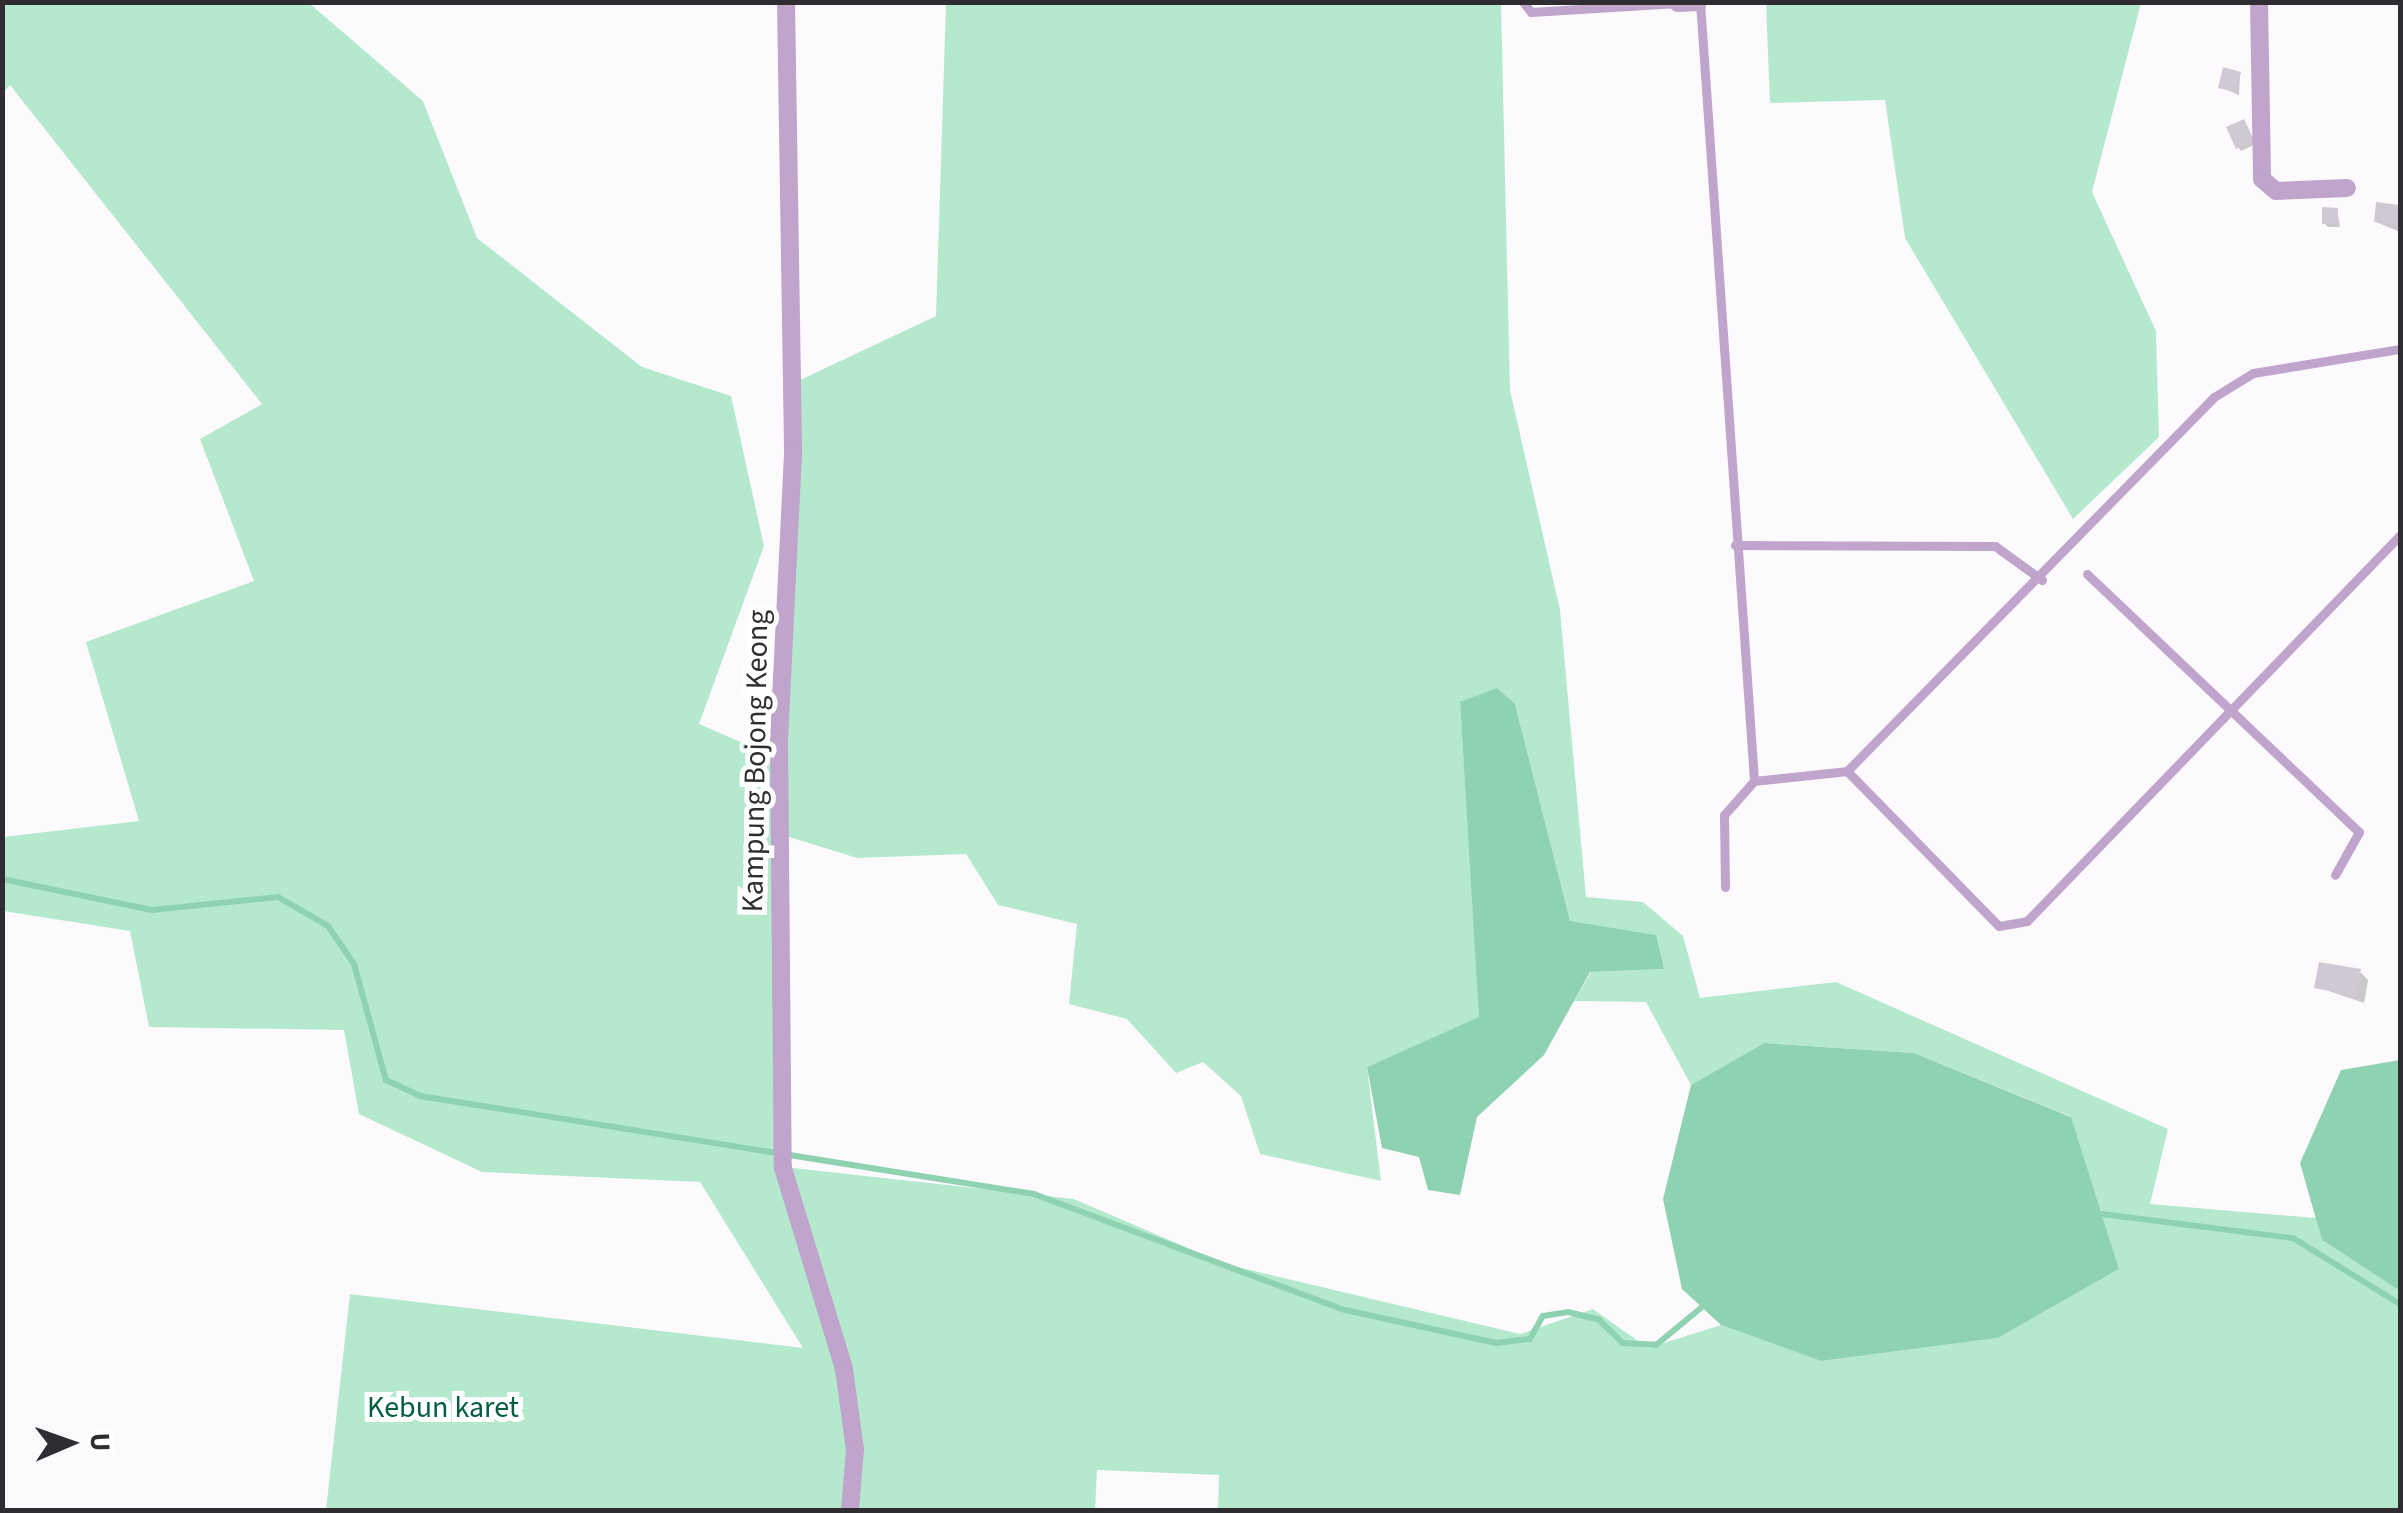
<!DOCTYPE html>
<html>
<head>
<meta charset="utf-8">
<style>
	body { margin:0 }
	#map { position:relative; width:2403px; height:1513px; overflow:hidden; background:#fdfafe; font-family:"Source Sans 3",sans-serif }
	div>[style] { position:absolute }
	.green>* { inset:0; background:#b5e9ce }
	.water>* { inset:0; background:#8fd2b1 }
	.shadow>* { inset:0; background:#0003 }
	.stream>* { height:6px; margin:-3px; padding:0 3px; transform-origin:3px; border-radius:3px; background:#8fd2b1 }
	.building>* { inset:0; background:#d0c8d3 }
	.service>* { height:9px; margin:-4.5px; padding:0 4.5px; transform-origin:4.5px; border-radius:4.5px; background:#bfa4cc }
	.minor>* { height:18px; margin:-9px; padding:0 9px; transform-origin:9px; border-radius:9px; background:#bfa4cc }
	span { translate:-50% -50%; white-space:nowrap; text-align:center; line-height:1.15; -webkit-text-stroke:10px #fff; paint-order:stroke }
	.street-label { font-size:30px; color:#302d32 }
	.park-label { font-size:30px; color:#045d3e }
	.frame { position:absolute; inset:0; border:5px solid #302d32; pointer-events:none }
	.north { position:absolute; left:20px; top:1393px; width:100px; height:100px; -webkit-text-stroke:8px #fff; paint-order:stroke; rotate:88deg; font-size:28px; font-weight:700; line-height:40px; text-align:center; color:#302d32 }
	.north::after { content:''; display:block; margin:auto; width:35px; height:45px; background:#302d32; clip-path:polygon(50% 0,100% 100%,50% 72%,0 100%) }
</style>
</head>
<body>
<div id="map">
	<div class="green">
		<i style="clip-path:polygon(evenodd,3px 3px,309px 3px,423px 101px,477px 238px,642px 367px,731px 396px,764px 546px,699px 724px,785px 761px,800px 380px,936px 316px,946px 3px,1501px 3px,1510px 390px,1560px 610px,1586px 897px,1643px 902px,1683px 936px,1700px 998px,1836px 982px,2168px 1129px,2150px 1204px,2316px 1218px,2322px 1240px,2400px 1291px,2400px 1510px,1218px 1510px,1219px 1475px,1097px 1470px,1095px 1510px,326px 1510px,350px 1294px,803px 1348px,700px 1182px,482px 1172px,359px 1114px,344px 1030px,149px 1027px,130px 931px,3px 911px,3px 837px,139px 821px,86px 642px,254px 581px,200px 439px,262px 404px,10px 85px,3px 93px,3px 3px,1460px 703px,1515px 704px,1570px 922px,1655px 935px,1664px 969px,1591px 972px,1574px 1001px,1646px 1002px,1691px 1085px,1764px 1043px,1914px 1053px,2070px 1116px,2119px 1269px,1998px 1338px,1821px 1361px,1721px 1325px,1648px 1348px,1593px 1309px,1520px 1334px,1225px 1264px,1074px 1199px,784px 1167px,786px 836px,857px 858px,966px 854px,998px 905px,1077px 924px,1069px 1004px,1127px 1019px,1176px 1073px,1203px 1062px,1241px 1096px,1260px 1154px,1381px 1181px,1367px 1067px,1480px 1017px,1460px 703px)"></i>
		<i style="clip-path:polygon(1766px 3px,2141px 3px,2092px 192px,2156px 331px,2159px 437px,2073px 519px,1905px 238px,1885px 100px,1770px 103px)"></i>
	</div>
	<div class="water">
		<i style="clip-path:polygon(1497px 688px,1515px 704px,1570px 921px,1656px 935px,1664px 969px,1590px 972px,1544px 1055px,1477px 1117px,1460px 1195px,1428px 1190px,1419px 1157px,1382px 1148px,1367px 1067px,1479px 1017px,1460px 702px)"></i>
		<i style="clip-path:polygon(1764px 1043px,1914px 1053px,2071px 1117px,2119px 1269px,1998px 1338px,1821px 1361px,1721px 1325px,1682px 1289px,1663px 1199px,1691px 1085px)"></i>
		<i style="clip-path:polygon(2400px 1060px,2400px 1291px,2322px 1240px,2300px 1163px,2341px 1070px)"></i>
	</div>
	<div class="shadow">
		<i style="clip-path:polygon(2240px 74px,2239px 95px,2220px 87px)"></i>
		<i style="clip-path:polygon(2244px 122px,2256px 144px,2241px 151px,2238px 147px)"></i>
		<i style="clip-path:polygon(2378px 205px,2400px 208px,2400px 232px,2376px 222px)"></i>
		<i style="clip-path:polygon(2337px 210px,2340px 227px,2328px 227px,2324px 223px)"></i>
		<i style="clip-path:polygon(2360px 972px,2368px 980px,2364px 1003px,2317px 987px)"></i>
	</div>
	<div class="stream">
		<i style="left:2px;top:879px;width:153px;rotate:11.7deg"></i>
		<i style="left:152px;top:910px;width:127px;rotate:-5.9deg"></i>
		<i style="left:278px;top:897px;width:58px;rotate:30.1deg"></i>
		<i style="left:328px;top:926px;width:46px;rotate:55.6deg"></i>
		<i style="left:354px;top:964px;width:120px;rotate:74.6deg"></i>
		<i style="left:386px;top:1080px;width:38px;rotate:25deg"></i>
		<i style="left:420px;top:1096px;width:622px;rotate:9.07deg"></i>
		<i style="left:1034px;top:1194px;width:332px;rotate:20.5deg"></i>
		<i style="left:1345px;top:1310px;width:155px;rotate:12.3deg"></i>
		<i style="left:1496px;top:1343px;width:34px;rotate:-7deg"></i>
		<i style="left:1530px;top:1339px;width:26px;rotate:-61deg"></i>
		<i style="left:1543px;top:1316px;width:25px;rotate:-9deg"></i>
		<i style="left:1568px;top:1312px;width:32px;rotate:14deg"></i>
		<i style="left:1599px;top:1320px;width:33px;rotate:44deg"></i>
		<i style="left:1623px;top:1343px;width:33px;rotate:3deg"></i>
		<i style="left:1656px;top:1345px;width:66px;rotate:-39.5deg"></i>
		<i style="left:2094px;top:1213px;width:201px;rotate:7.2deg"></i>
		<i style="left:2293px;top:1238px;width:126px;rotate:31.7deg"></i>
	</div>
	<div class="building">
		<i style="clip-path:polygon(2223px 67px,2241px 72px,2236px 92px,2218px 88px)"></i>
		<i style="clip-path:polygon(2244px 119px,2254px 140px,2236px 149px,2226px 127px)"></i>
		<i style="clip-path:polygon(2376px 202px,2400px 205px,2400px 226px,2374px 222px)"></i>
		<i style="clip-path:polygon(2322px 207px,2338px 208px,2337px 224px,2322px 224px)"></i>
		<i style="clip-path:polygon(2319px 962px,2361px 969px,2356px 996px,2314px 988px)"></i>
	</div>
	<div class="service">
		<i style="left:1523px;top:2px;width:13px;rotate:51deg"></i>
		<i style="left:1531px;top:12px;width:147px;rotate:-3.5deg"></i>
		<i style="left:1700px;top:2px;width:781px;rotate:86.03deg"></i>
		<i style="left:1754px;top:781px;width:94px;rotate:-6.1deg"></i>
		<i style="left:1847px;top:771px;width:217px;rotate:45.6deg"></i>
		<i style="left:1999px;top:926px;width:28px;rotate:-10deg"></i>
		<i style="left:2027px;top:921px;width:537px;rotate:-45.98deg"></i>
		<i style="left:1735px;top:545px;width:260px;rotate:0.2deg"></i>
		<i style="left:1995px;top:546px;width:58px;rotate:35.9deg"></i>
		<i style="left:2087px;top:574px;width:375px;rotate:43.5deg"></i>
		<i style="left:2359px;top:832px;width:49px;rotate:119.2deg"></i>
		<i style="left:1847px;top:771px;width:524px;rotate:-45.54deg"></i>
		<i style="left:2214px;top:397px;width:46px;rotate:-31.6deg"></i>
		<i style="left:2253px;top:373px;width:149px;rotate:-9.3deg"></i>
		<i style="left:1725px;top:887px;width:72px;rotate:-90.8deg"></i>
		<i style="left:1724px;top:815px;width:45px;rotate:-48.6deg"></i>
	</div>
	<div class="minor">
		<i style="left:786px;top:2px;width:452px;rotate:89.1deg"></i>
		<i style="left:793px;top:454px;width:286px;rotate:92.8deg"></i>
		<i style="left:779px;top:740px;width:428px;rotate:89.5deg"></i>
		<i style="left:783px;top:1168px;width:210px;rotate:73.1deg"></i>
		<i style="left:844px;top:1369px;width:81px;rotate:82.2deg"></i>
		<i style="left:855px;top:1449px;width:61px;rotate:94.7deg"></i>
		<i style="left:2259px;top:2px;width:177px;rotate:89deg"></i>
		<i style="left:2262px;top:179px;width:18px;rotate:41deg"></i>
		<i style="left:2276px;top:191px;width:71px;rotate:-2.4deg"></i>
		<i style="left:1678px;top:3px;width:20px;rotate:-3deg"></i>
	</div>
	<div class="street-label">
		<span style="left:756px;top:761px;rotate:-89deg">Kampung Bojong Keong</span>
	</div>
	<div class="park-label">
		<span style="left:443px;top:1408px">Kebun karet</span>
	</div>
	<div class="frame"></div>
	<div class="north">U</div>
</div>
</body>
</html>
